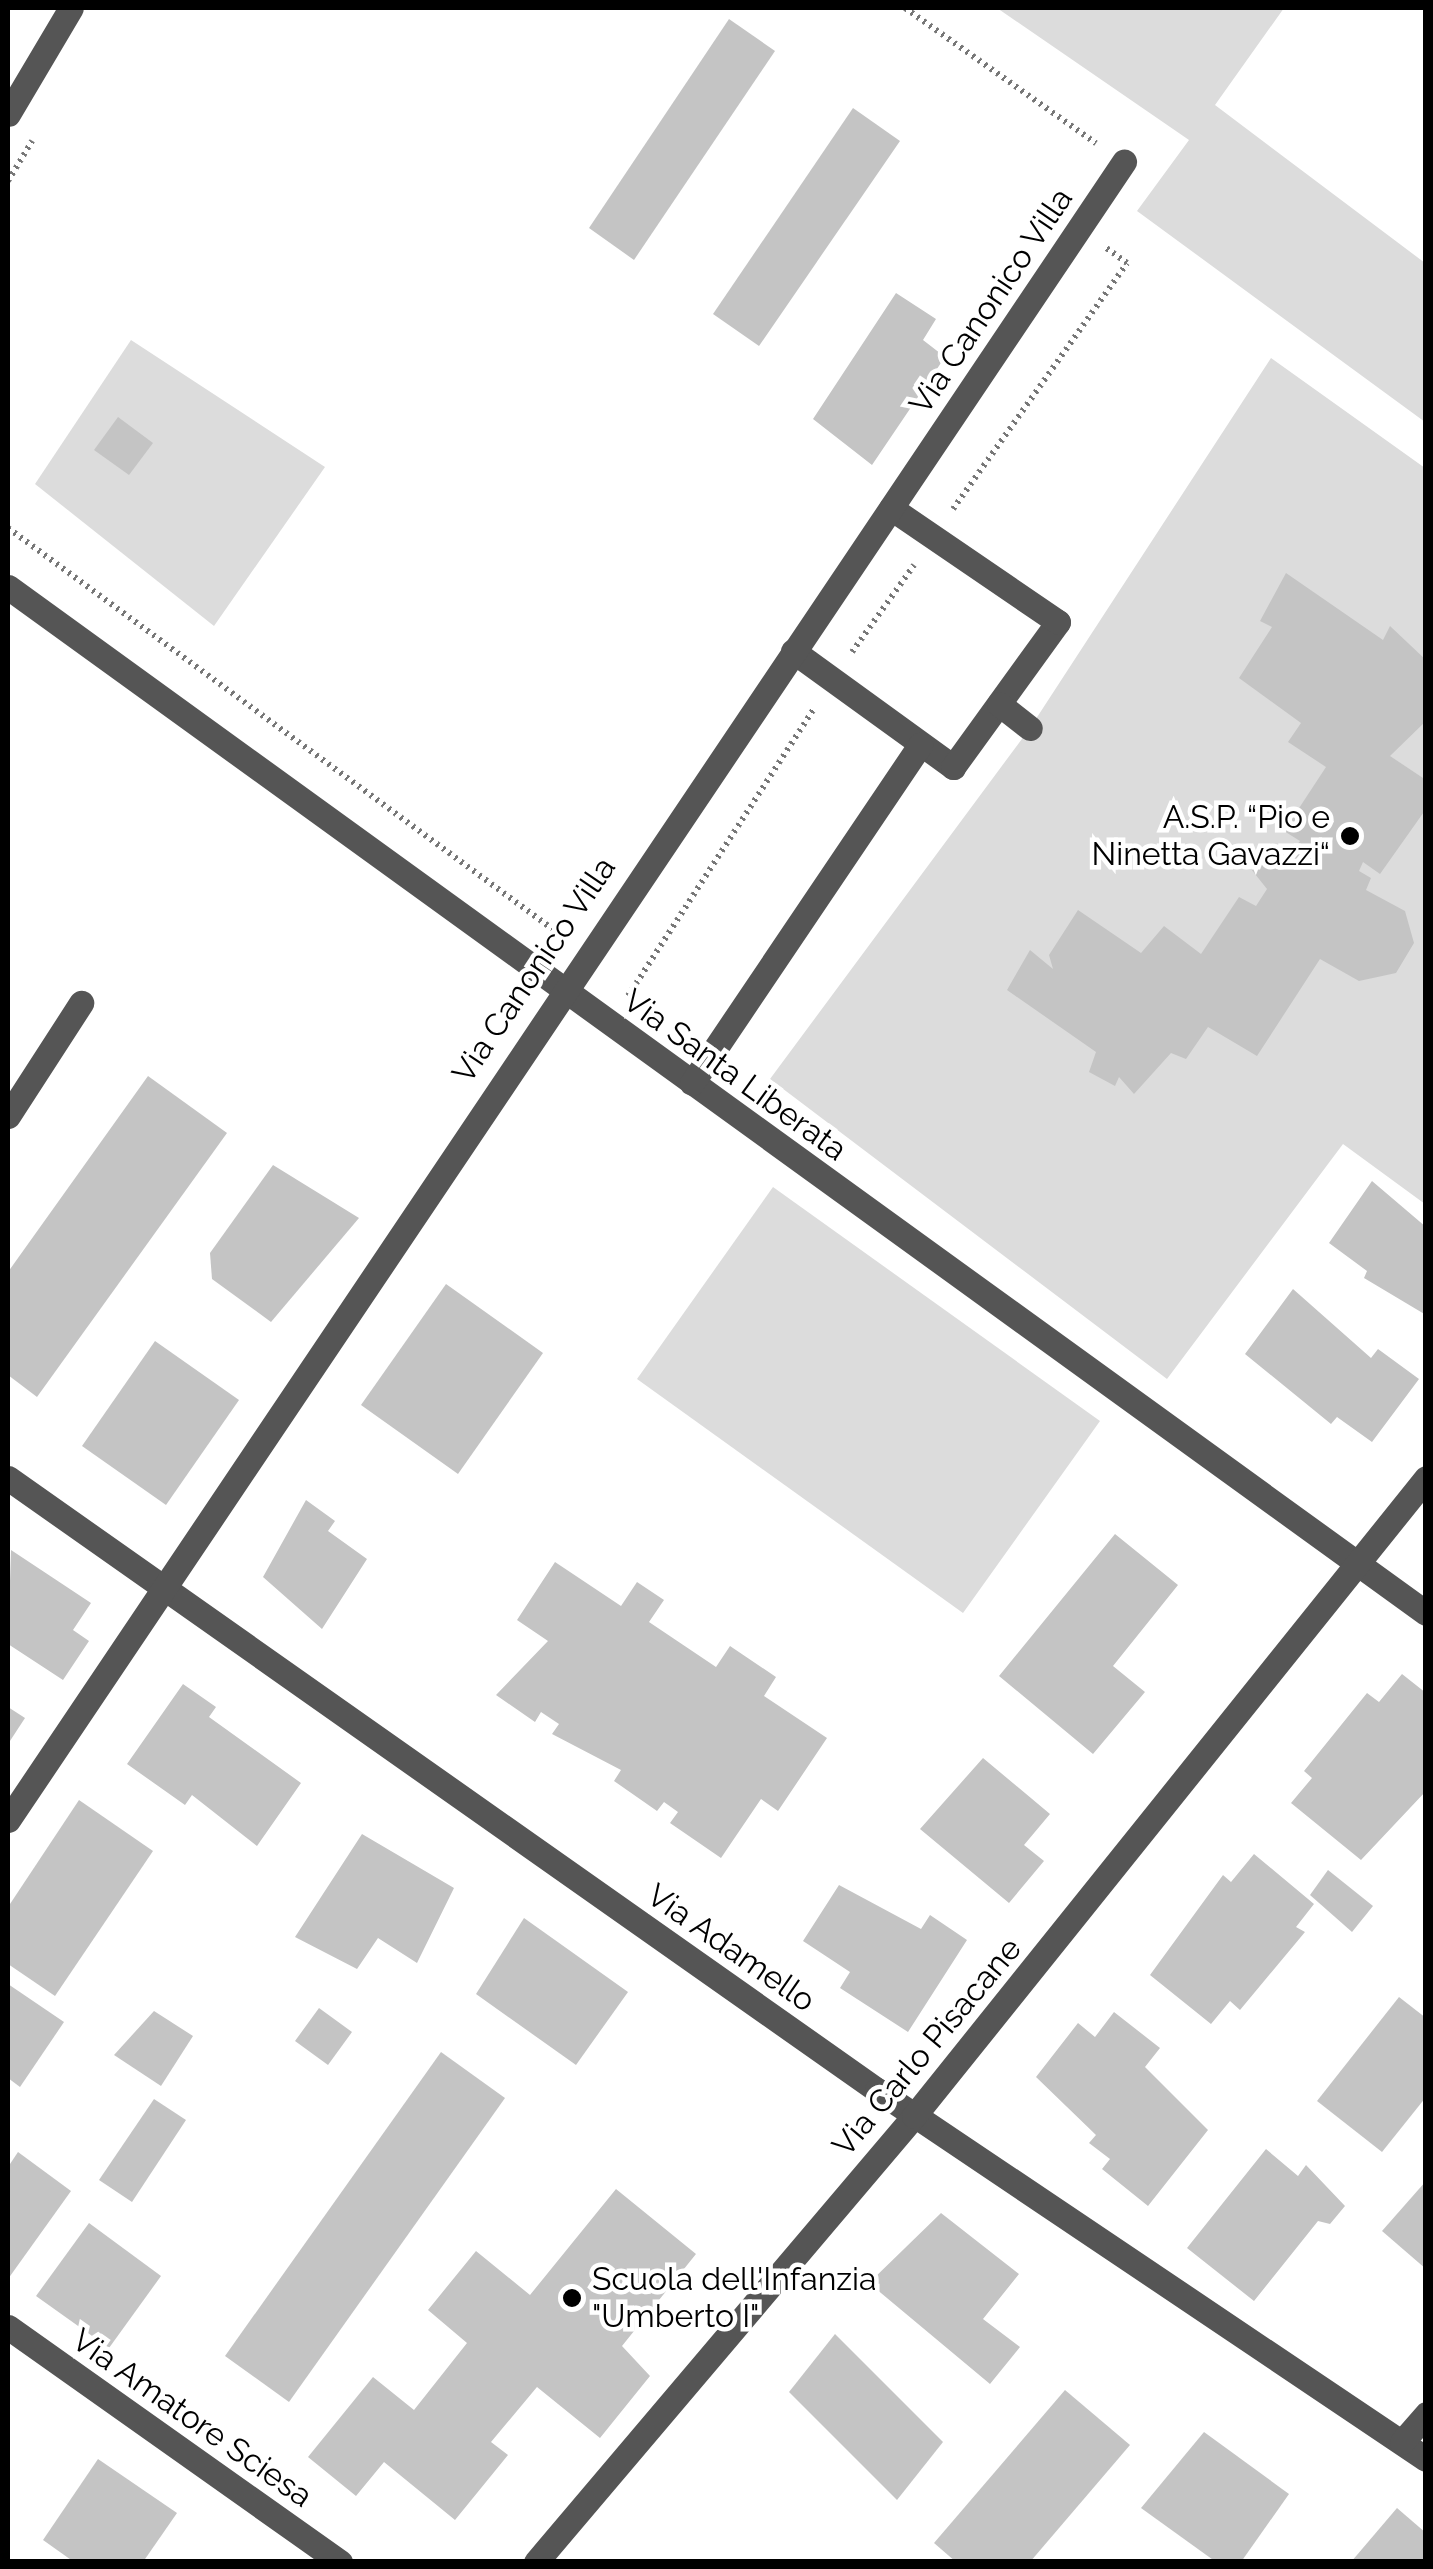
<!DOCTYPE html>
<html>
<head>
<meta charset="utf-8">
<style>
	body { margin:0 }
	#map { position:relative; width:1433px; height:2569px; overflow:hidden; background:#fff; font-family:Raleway,sans-serif }
	div>[style] { position:absolute }
	.green>* { inset:0; background:#dcdcdc }
	.building>* { inset:0; background:#c4c4c4 }
	.path>* { height:6px; margin-top:-3px; transform-origin:0; background:repeating-linear-gradient(90deg,#777 0 2.5px,transparent 0 7.5px) }
	.minor>* { height:25px; margin:-12.5px; padding:0 12.5px; transform-origin:12.5px; border-radius:12.5px; background:#555 }
	.dots>* { width:28px; height:28px; translate:-50% -50%; box-sizing:border-box; border:5px solid #fff; border-radius:50% }
	span { translate:-50% -50%; white-space:nowrap; text-align:center; line-height:1.15; -webkit-text-stroke:9px #fff; paint-order:stroke }
	.street-label { font-size:32px; color:#000 }
	.poi-label { font-size:32px; color:#000 }
	.right { translate:-100% -50%; text-align:right }
	.left { translate:0 -50%; text-align:left }
	.frame { position:absolute; inset:0; border:10px solid #000; pointer-events:none }
</style>
</head>
<body>
<div id="map">
	<div class="green">
		<i style="clip-path:polygon(997px 8px,1284px 8px,1215px 105px,1425px 263px,1425px 422px,1137px 211px,1189px 140px)"></i>
		<i style="clip-path:polygon(131px 340px,325px 467px,214px 626px,35px 484px)"></i>
		<i style="clip-path:polygon(1271px 358px,1425px 468px,1425px 1204px,1343px 1144px,1167px 1379px,770px 1079px,1030px 728px)"></i>
		<i style="clip-path:polygon(773px 1187px,1100px 1421px,963px 1613px,637px 1379px)"></i>
	</div>
	<div class="building">
		<i style="clip-path:polygon(729px 19px,775px 51px,634px 260px,589px 228px)"></i>
		<i style="clip-path:polygon(853px 108px,900px 141px,759px 346px,713px 314px)"></i>
		<i style="clip-path:polygon(896px 293px,936px 319px,923px 340px,945px 357px,872px 465px,813px 419px)"></i>
		<i style="clip-path:polygon(118px 417px,153px 443px,129px 475px,94px 450px)"></i>
		<i style="clip-path:polygon(1286px 573px,1383px 640px,1390px 626px,1426px 660px,1426px 721px,1390px 756px,1426px 780px,1426px 809px,1380px 874px,1363px 862px,1359px 871px,1371px 878px,1366px 890px,1405px 911px,1414px 943px,1396px 973px,1359px 981px,1320px 959px,1257px 1056px,1208px 1027px,1186px 1059px,1171px 1053px,1134px 1094px,1119px 1077px,1115px 1086px,1089px 1072px,1096px 1052px,1007px 990px,1030px 950px,1053px 969px,1049px 955px,1078px 910px,1141px 953px,1164px 926px,1201px 954px,1239px 897px,1256px 906px,1267px 889px,1251px 869px,1264px 853px,1284px 862px,1300px 841px,1284px 831px,1326px 767px,1288px 742px,1301px 723px,1239px 678px,1272px 627px,1260px 621px)"></i>
		<i style="clip-path:polygon(148px 1076px,227px 1133px,37px 1397px,8px 1375px,8px 1272px)"></i>
		<i style="clip-path:polygon(273px 1165px,359px 1218px,271px 1322px,212px 1279px,210px 1253px)"></i>
		<i style="clip-path:polygon(1372px 1181px,1426px 1227px,1426px 1315px,1364px 1278px,1367px 1271px,1329px 1243px)"></i>
		<i style="clip-path:polygon(446px 1284px,543px 1353px,458px 1474px,361px 1405px)"></i>
		<i style="clip-path:polygon(1293px 1289px,1371px 1358px,1378px 1349px,1419px 1379px,1372px 1442px,1337px 1417px,1331px 1424px,1245px 1354px)"></i>
		<i style="clip-path:polygon(155px 1341px,239px 1400px,166px 1505px,82px 1446px)"></i>
		<i style="clip-path:polygon(306px 1500px,335px 1521px,328px 1531px,367px 1559px,322px 1629px,263px 1577px)"></i>
		<i style="clip-path:polygon(1115px 1534px,1178px 1585px,1113px 1666px,1145px 1692px,1093px 1754px,999px 1676px)"></i>
		<i style="clip-path:polygon(11px 1550px,91px 1603px,73px 1630px,89px 1641px,63px 1680px,8px 1644px)"></i>
		<i style="clip-path:polygon(555px 1562px,621px 1606px,637px 1582px,664px 1600px,649px 1622px,716px 1667px,730px 1646px,776px 1677px,764px 1696px,827px 1738px,778px 1811px,761px 1799px,721px 1858px,670px 1823px,678px 1812px,664px 1802px,657px 1811px,614px 1781px,621px 1770px,552px 1734px,559px 1724px,541px 1712px,535px 1722px,496px 1695px,548px 1641px,517px 1620px)"></i>
		<i style="clip-path:polygon(1402px 1674px,1426px 1693px,1426px 1791px,1361px 1860px,1291px 1803px,1312px 1778px,1304px 1771px,1367px 1693px,1379px 1702px)"></i>
		<i style="clip-path:polygon(183px 1684px,216px 1707px,209px 1717px,301px 1783px,257px 1846px,192px 1795px,185px 1805px,127px 1764px)"></i>
		<i style="clip-path:polygon(8px 1707px,25px 1718px,8px 1744px)"></i>
		<i style="clip-path:polygon(983px 1758px,1050px 1814px,1024px 1845px,1044px 1861px,1009px 1903px,920px 1829px)"></i>
		<i style="clip-path:polygon(79px 1800px,153px 1851px,55px 1996px,8px 1964px,8px 1907px)"></i>
		<i style="clip-path:polygon(362px 1834px,454px 1888px,417px 1963px,378px 1938px,357px 1969px,295px 1937px)"></i>
		<i style="clip-path:polygon(1254px 1854px,1314px 1904px,1296px 1927px,1305px 1932px,1240px 2010px,1230px 2001px,1211px 2024px,1150px 1975px,1223px 1875px,1231px 1882px)"></i>
		<i style="clip-path:polygon(1328px 1870px,1373px 1906px,1352px 1932px,1310px 1895px)"></i>
		<i style="clip-path:polygon(839px 1885px,921px 1929px,930px 1915px,967px 1940px,908px 2032px,840px 1988px,850px 1972px,803px 1941px)"></i>
		<i style="clip-path:polygon(524px 1918px,628px 1992px,576px 2065px,476px 1994px)"></i>
		<i style="clip-path:polygon(8px 1984px,64px 2022px,20px 2087px,8px 2078px)"></i>
		<i style="clip-path:polygon(1399px 1997px,1426px 2018px,1426px 2097px,1382px 2152px,1317px 2101px)"></i>
		<i style="clip-path:polygon(319px 2008px,352px 2032px,328px 2065px,295px 2041px)"></i>
		<i style="clip-path:polygon(154px 2011px,193px 2036px,161px 2086px,114px 2055px)"></i>
		<i style="clip-path:polygon(1114px 2012px,1160px 2048px,1145px 2067px,1208px 2130px,1148px 2206px,1102px 2169px,1110px 2159px,1089px 2143px,1096px 2135px,1036px 2077px,1078px 2023px,1095px 2037px)"></i>
		<i style="clip-path:polygon(441px 2052px,505px 2098px,289px 2402px,225px 2356px)"></i>
		<i style="clip-path:polygon(154px 2099px,186px 2120px,132px 2202px,99px 2180px)"></i>
		<i style="clip-path:polygon(1266px 2149px,1298px 2176px,1306px 2165px,1345px 2206px,1330px 2224px,1318px 2221px,1254px 2301px,1187px 2248px)"></i>
		<i style="clip-path:polygon(18px 2152px,71px 2191px,8px 2279px,8px 2167px)"></i>
		<i style="clip-path:polygon(1426px 2181px,1426px 2269px,1382px 2231px)"></i>
		<i style="clip-path:polygon(616px 2189px,696px 2254px,622px 2346px,650px 2376px,600px 2438px,537px 2387px,491px 2442px,508px 2455px,455px 2520px,384px 2462px,356px 2496px,308px 2457px,373px 2377px,414px 2410px,467px 2343px,428px 2310px,476px 2251px,530px 2295px)"></i>
		<i style="clip-path:polygon(941px 2213px,1019px 2274px,983px 2319px,1020px 2347px,990px 2384px,869px 2283px)"></i>
		<i style="clip-path:polygon(89px 2223px,161px 2276px,109px 2348px,36px 2296px)"></i>
		<i style="clip-path:polygon(835px 2334px,943px 2442px,897px 2500px,789px 2392px)"></i>
		<i style="clip-path:polygon(1065px 2390px,1130px 2445px,1030px 2562px,956px 2562px,934px 2543px)"></i>
		<i style="clip-path:polygon(1204px 2432px,1289px 2494px,1241px 2562px,1216px 2562px,1141px 2508px)"></i>
		<i style="clip-path:polygon(98px 2459px,177px 2513px,143px 2562px,74px 2562px,43px 2540px)"></i>
		<i style="clip-path:polygon(1397px 2508px,1426px 2533px,1426px 2562px,1351px 2562px)"></i>
	</div>
	<div class="path">
		<i style="left:905px;top:8px;width:234px;rotate:35.3deg"></i>
		<i style="left:8px;top:181px;width:47px;rotate:-59deg"></i>
		<i style="left:953px;top:509px;width:301px;rotate:-54.7deg"></i>
		<i style="left:1127px;top:263px;width:26px;rotate:-144deg"></i>
		<i style="left:8px;top:528px;width:688px;rotate:36.37deg"></i>
		<i style="left:852px;top:652px;width:107px;rotate:-54.5deg"></i>
		<i style="left:628px;top:996px;width:343px;rotate:-57.1deg"></i>
	</div>
	<div class="minor">
		<i style="left:8px;top:114px;width:123px;rotate:-59.3deg"></i>
		<i style="left:8px;top:587px;width:1750px;rotate:35.89deg"></i>
		<i style="left:793px;top:651px;width:198px;rotate:35.9deg"></i>
		<i style="left:953px;top:767px;width:179px;rotate:-54.1deg"></i>
		<i style="left:1058px;top:622px;width:202px;rotate:-145.7deg"></i>
		<i style="left:999px;top:704px;width:39px;rotate:38deg"></i>
		<i style="left:692px;top:1083px;width:408px;rotate:-56deg"></i>
		<i style="left:8px;top:1116px;width:135px;rotate:-57.1deg"></i>
		<i style="left:8px;top:1478px;width:1063px;rotate:35.16deg"></i>
		<i style="left:877px;top:2090px;width:661px;rotate:33.91deg"></i>
		<i style="left:8px;top:1820px;width:1999px;rotate:-56.06deg"></i>
		<i style="left:8px;top:2327px;width:407px;rotate:35.3deg"></i>
		<i style="left:1402px;top:2442px;width:37px;rotate:-49deg"></i>
		<i style="left:536px;top:2562px;width:585px;rotate:-49.72deg"></i>
		<i style="left:914px;top:2116px;width:818px;rotate:-51.25deg"></i>
	</div>
	<div class="dots">
		<i style="left:1350px;top:836px;background:#000"></i>
		<i style="left:572px;top:2298px;background:#000"></i>
	</div>
	<div class="street-label">
		<span style="left:991px;top:301px;rotate:-56deg">Via Canonico Villa</span>
		<span style="left:534px;top:970px;rotate:-56deg">Via Canonico Villa</span>
		<span style="left:735px;top:1075px;rotate:36deg">Via Santa Liberata</span>
		<span style="left:731px;top:1948px;rotate:35deg">Via Adamello</span>
		<span style="left:927px;top:2047px;rotate:-50deg">Via Carlo Pisacane</span>
		<span style="left:192px;top:2418px;rotate:35deg">Via Amatore Sciesa</span>
	</div>
	<div class="poi-label">
		<span class="right" style="left:1330px;top:836px">A.S.P. “Pio e<br>Ninetta Gavazzi“</span>
		<span class="left" style="left:592px;top:2298px">Scuola dell'Infanzia<br>"Umberto I"</span>
	</div>
	<div class="frame"></div>
</div>
</body>
</html>
